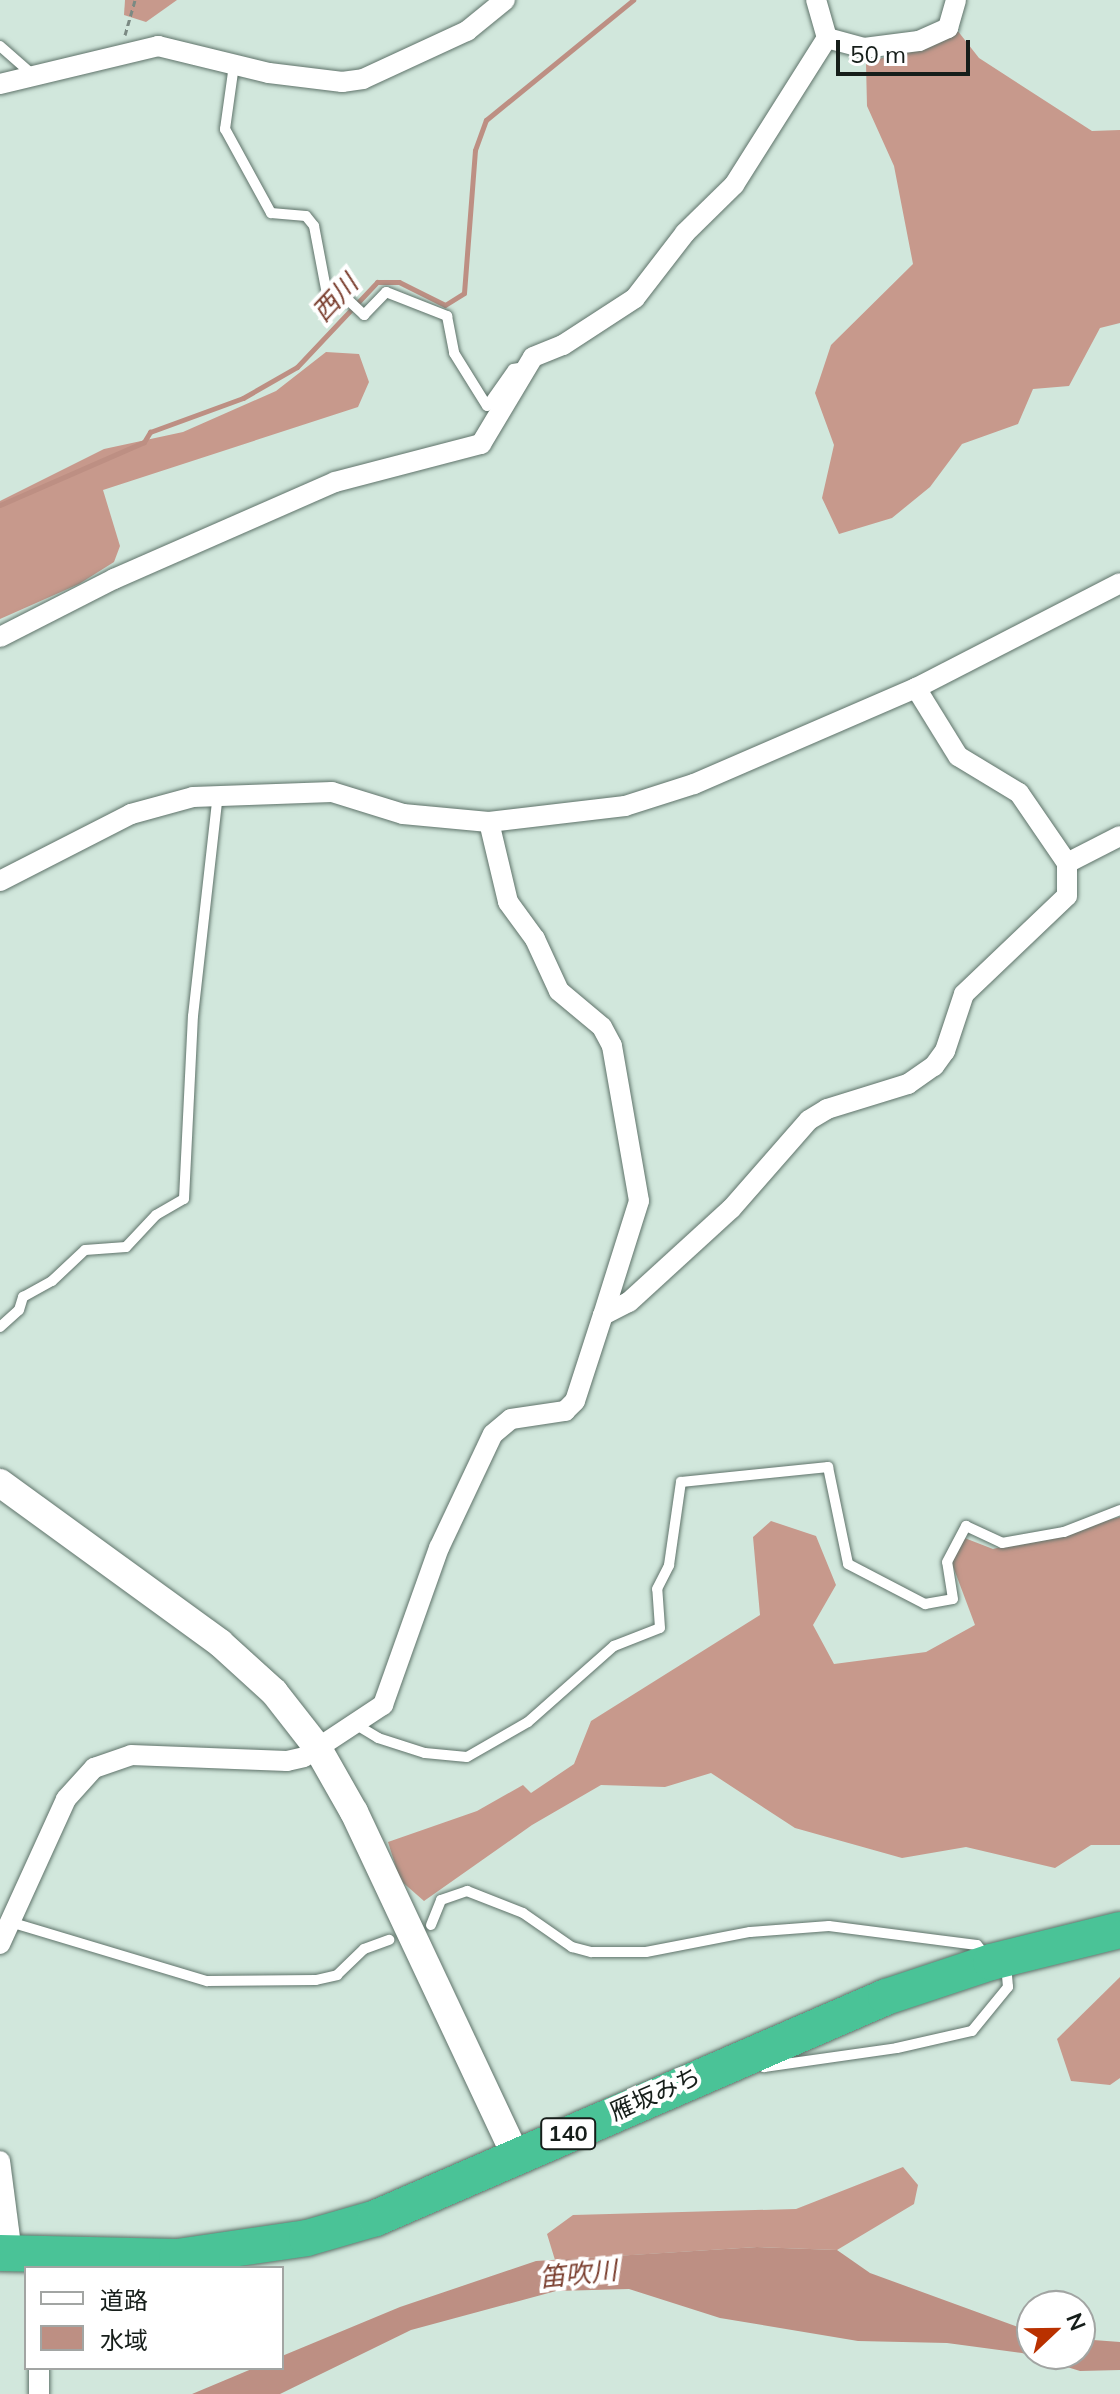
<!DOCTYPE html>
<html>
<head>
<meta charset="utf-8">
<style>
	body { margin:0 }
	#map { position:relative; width:1120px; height:2394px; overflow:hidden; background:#d1e7dc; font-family:Mulish,"Noto Sans JP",sans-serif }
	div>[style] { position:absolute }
	.forest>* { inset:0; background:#c7998c }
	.water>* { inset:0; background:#bd8f83 }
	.stream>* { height:5px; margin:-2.5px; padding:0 2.5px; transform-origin:2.5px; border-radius:2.5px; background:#bd8f83 }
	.path>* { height:3px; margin-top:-1.5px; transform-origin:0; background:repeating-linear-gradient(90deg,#7b8a83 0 6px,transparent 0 10px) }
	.roads { filter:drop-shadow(0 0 2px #5f736a) drop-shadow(0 0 2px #5f736a) }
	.lane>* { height:10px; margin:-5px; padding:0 5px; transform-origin:5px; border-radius:5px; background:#fff }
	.street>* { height:20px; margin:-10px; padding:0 10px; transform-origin:10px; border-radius:10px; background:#fff }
	.secondary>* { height:28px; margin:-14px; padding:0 14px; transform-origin:14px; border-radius:14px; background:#fff }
	.highway>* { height:36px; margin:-18px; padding:0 18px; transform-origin:18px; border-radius:18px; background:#4ac397 }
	span { translate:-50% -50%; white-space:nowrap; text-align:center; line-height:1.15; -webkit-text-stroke:8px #fff; paint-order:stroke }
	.shield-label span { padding:2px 6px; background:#fff; border:2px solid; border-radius:6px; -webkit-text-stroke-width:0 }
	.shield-label { font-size:22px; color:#161e1a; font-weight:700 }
	.street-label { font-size:24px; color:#161e1a }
	.water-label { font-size:26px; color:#7a3e2e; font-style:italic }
	.legend { position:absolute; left:24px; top:2266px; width:260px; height:104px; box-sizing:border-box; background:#fff; border:2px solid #a2a5a3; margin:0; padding:10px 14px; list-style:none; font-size:24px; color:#161e1a }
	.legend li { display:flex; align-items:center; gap:16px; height:40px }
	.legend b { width:40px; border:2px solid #a2a5a3 }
	.north { position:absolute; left:1016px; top:2290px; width:80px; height:80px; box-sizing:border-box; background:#fff; border:2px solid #a2a5a3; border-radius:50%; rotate:68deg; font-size:22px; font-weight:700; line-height:32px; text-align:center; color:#161e1a }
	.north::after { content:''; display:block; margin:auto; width:28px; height:36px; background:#b93100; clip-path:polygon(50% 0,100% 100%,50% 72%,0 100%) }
	.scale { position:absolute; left:836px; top:40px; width:134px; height:36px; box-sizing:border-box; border:4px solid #161e1a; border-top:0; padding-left:10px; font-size:24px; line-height:28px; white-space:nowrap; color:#161e1a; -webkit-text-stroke:6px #fff; paint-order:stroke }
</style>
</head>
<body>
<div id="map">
	<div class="forest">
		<i style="clip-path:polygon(125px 0,177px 0,146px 22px,124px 15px)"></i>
		<i style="clip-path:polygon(957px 30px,979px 58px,1092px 131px,1120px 130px,1120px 323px,1100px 328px,1069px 386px,1033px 389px,1018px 424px,962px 444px,930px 487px,892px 518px,839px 534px,822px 498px,834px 445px,815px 393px,831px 345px,913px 264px,894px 166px,867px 106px,866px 64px)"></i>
		<i style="clip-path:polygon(326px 352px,359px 354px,369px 382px,358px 407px,103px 490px,120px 546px,114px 562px,79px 584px,0 619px,0 501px,104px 449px,183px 432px,276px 391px)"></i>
		<i style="clip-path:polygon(1120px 1517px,1120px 1845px,1091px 1845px,1055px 1868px,966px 1847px,902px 1858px,795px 1828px,711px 1773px,665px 1787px,601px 1785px,532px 1825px,424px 1901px,400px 1880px,388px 1842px,477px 1811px,523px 1785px,531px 1793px,574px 1764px,591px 1721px,760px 1615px,753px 1537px,771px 1521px,816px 1536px,836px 1585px,813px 1625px,834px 1664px,926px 1652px,975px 1625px,951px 1561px,962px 1537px,993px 1549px)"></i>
		<i style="clip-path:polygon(1120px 1977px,1120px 2078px,1110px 2085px,1071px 2081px,1057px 2039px)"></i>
		<i style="clip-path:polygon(903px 2167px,918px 2185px,914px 2204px,837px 2250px,757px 2247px,555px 2260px,547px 2234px,573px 2215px,796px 2209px)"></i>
	</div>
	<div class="water">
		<i style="clip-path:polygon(757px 2247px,837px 2250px,870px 2273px,1032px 2332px,1032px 2354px,1080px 2354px,1080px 2339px,1120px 2342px,1120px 2370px,1080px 2371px,1022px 2353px,947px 2343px,858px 2341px,720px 2318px,629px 2289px,556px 2291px,411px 2330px,280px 2394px,192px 2394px,254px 2368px,282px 2368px,282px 2356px,400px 2307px,536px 2261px)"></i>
	</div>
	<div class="stream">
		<i style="left:0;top:505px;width:157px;rotate:-23.6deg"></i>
		<i style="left:144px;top:442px;width:12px;rotate:-59deg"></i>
		<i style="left:150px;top:432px;width:99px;rotate:-20.1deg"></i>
		<i style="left:243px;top:398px;width:62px;rotate:-29.9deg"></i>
		<i style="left:297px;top:367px;width:117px;rotate:-46.7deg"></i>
		<i style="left:377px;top:282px;width:22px"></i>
		<i style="left:399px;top:282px;width:51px;rotate:26.6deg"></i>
		<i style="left:445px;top:305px;width:22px;rotate:-32deg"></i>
		<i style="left:464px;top:293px;width:143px;rotate:-85.6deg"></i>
		<i style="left:475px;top:150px;width:32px;rotate:-70deg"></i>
		<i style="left:486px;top:120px;width:190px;rotate:-39.2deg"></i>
	</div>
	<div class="path">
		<i style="left:125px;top:35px;width:36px;rotate:-74deg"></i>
	</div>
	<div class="roads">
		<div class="lane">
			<i style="left:0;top:46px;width:44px;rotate:41.3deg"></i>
			<i style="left:234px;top:65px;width:65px;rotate:98deg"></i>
			<i style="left:225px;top:129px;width:96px;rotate:61.3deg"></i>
			<i style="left:271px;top:213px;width:35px;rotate:5deg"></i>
			<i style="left:306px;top:216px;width:13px;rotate:51deg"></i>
			<i style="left:314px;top:226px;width:69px;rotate:79.2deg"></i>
			<i style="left:327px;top:294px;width:19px;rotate:12deg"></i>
			<i style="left:346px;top:298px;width:25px;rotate:43deg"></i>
			<i style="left:364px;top:315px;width:32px;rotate:-46deg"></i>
			<i style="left:386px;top:292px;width:66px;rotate:21.5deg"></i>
			<i style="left:447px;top:316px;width:38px;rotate:79deg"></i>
			<i style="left:454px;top:353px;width:62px;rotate:58.1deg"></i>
			<i style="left:487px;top:406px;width:45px;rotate:-54.9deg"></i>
			<i style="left:513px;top:369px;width:11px;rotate:-10deg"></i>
			<i style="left:0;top:1327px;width:25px;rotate:-42deg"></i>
			<i style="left:19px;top:1310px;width:14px;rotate:-73deg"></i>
			<i style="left:23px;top:1297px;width:33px;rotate:-29deg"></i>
			<i style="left:52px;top:1281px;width:45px;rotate:-43.2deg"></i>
			<i style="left:85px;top:1250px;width:41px;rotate:-4.2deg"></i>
			<i style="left:126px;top:1247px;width:44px;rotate:-46.8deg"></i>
			<i style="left:156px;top:1215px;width:32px;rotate:-30deg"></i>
			<i style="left:184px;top:1199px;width:183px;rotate:-87.2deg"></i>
			<i style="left:193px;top:1016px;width:223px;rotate:-83.6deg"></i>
			<i style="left:355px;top:1724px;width:27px;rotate:31deg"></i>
			<i style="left:378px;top:1738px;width:49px;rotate:17.7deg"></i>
			<i style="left:425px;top:1753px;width:42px;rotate:5.4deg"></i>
			<i style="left:467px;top:1757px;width:70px;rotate:-29.8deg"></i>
			<i style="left:528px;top:1722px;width:115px;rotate:-41.5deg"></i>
			<i style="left:614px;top:1646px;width:49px;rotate:-21.4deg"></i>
			<i style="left:660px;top:1628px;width:39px;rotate:-94deg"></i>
			<i style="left:657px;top:1589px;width:27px;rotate:-63deg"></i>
			<i style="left:669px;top:1565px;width:84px;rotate:-81.8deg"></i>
			<i style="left:681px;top:1482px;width:148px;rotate:-5.8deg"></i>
			<i style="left:828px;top:1467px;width:99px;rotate:78.3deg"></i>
			<i style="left:848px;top:1564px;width:87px;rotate:27.5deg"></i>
			<i style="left:925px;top:1604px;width:28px;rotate:-10deg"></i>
			<i style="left:953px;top:1599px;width:37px;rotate:-99deg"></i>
			<i style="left:947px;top:1562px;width:41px;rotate:-62.2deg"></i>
			<i style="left:966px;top:1526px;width:40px;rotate:25deg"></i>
			<i style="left:1002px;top:1543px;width:63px;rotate:-10.1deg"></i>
			<i style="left:1064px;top:1532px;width:60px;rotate:-21.4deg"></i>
			<i style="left:10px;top:1922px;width:206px;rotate:16.7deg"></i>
			<i style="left:207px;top:1981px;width:109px;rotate:-0.5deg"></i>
			<i style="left:316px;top:1980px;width:22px;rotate:-13deg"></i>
			<i style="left:337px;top:1975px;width:37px;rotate:-44deg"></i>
			<i style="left:364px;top:1949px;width:27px;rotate:-20deg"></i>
			<i style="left:431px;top:1925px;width:27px;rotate:-68deg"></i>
			<i style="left:441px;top:1900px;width:28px;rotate:-19deg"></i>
			<i style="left:467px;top:1891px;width:60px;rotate:21.4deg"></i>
			<i style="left:523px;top:1913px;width:60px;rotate:34.8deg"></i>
			<i style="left:572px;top:1947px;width:20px;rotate:15deg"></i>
			<i style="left:591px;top:1952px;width:55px"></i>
			<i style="left:646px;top:1952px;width:106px;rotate:-10.9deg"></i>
			<i style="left:750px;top:1932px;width:79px;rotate:-4.3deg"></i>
			<i style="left:829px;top:1926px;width:149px;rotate:7.3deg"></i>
			<i style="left:977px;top:1945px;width:14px;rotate:51deg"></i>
			<i style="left:761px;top:2062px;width:6px;rotate:59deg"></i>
			<i style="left:764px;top:2067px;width:134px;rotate:-8.1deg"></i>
			<i style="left:897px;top:2048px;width:77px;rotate:-12.8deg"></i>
			<i style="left:972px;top:2031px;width:57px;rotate:-50.7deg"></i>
			<i style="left:1008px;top:1987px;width:21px;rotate:-95deg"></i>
		</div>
		<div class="street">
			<i style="left:827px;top:38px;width:38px;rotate:15deg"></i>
			<i style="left:864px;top:48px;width:55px;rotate:-7.3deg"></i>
			<i style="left:919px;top:41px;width:32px;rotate:-24deg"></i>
			<i style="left:948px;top:28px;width:29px;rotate:-74deg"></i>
			<i style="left:0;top:84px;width:163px;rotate:-13.5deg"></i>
			<i style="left:158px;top:46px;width:114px;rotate:13.7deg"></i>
			<i style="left:269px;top:73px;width:74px;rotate:7deg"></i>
			<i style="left:342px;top:82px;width:21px;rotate:-8deg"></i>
			<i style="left:363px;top:79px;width:115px;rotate:-24.8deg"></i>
			<i style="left:467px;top:31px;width:49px;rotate:-39.2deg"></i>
			<i style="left:0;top:637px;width:128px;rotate:-27deg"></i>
			<i style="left:114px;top:579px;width:241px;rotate:-23.7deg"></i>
			<i style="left:335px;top:482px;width:151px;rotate:-14.6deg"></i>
			<i style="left:481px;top:444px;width:101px;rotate:-59.1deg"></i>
			<i style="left:533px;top:357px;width:32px;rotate:-22deg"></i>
			<i style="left:563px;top:345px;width:86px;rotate:-33.1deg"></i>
			<i style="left:635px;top:298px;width:82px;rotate:-52.4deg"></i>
			<i style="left:685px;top:233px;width:69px;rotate:-44.4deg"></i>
			<i style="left:734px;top:185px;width:174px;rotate:-57.7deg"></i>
			<i style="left:827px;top:38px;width:40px;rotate:-106deg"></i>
			<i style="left:489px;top:822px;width:82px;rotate:76.6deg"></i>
			<i style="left:508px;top:902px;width:46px;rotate:53.9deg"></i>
			<i style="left:535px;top:939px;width:57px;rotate:65.2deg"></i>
			<i style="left:559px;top:991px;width:56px;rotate:39.9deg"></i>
			<i style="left:602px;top:1027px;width:21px;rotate:62deg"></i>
			<i style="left:612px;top:1046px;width:157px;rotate:80.1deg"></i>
			<i style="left:639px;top:1201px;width:120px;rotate:107.5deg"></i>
			<i style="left:1067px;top:863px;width:59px;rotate:-27deg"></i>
			<i style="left:0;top:881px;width:147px;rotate:-27.1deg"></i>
			<i style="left:131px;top:814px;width:64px;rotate:-15.3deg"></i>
			<i style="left:193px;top:797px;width:139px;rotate:-2.1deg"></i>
			<i style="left:332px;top:792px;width:74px;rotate:17.2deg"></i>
			<i style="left:403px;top:814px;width:86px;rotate:5.3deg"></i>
			<i style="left:489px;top:822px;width:137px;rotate:-6.7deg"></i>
			<i style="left:625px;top:806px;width:72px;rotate:-17.7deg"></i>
			<i style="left:694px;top:784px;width:242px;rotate:-23.4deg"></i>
			<i style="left:916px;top:688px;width:229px;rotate:-27.2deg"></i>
			<i style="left:0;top:1944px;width:159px;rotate:-65.5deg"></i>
			<i style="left:66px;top:1799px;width:42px;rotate:-47.9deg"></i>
			<i style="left:94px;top:1768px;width:39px;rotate:-19deg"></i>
			<i style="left:131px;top:1755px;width:156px;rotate:2.2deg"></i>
			<i style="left:287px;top:1761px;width:17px;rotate:-13deg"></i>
			<i style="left:304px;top:1757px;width:95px;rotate:-33.4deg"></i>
			<i style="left:383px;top:1705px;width:167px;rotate:-70.4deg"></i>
			<i style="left:439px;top:1548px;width:126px;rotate:-64.7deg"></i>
			<i style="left:493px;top:1434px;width:23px;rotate:-40deg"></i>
			<i style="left:511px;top:1419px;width:55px;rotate:-8.4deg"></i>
			<i style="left:565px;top:1411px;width:14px;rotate:-45deg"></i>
			<i style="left:575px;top:1401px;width:90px;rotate:-72deg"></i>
			<i style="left:603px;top:1315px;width:29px;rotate:-27deg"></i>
			<i style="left:629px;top:1302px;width:138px;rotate:-42.4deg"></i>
			<i style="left:731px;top:1209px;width:118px;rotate:-48.8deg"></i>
			<i style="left:809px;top:1120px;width:21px;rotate:-31deg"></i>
			<i style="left:827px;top:1109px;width:85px;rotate:-17.2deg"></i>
			<i style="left:908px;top:1084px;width:32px;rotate:-35deg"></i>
			<i style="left:934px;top:1066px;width:19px;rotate:-54deg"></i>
			<i style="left:945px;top:1051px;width:60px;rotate:-71.6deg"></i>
			<i style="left:964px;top:994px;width:142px;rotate:-43.6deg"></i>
			<i style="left:1067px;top:896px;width:33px;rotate:-90deg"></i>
			<i style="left:1067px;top:863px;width:85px;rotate:-124.4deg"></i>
			<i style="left:1019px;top:793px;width:71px;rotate:-148.8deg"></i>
			<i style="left:958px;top:756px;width:80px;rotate:-121.7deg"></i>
			<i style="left:0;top:2161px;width:93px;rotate:82.6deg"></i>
			<i style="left:39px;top:2368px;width:26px;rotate:90deg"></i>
		</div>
		<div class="secondary">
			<i style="left:0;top:1483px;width:272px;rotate:36deg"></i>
			<i style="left:220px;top:1643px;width:73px;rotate:42.2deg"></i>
			<i style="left:274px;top:1692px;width:70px;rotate:52deg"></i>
			<i style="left:317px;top:1747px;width:75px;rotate:60.4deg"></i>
			<i style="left:354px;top:1812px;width:381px;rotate:64.8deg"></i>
		</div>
		<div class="highway">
			<i style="left:0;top:2253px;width:177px;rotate:1.3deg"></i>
			<i style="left:177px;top:2257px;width:131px;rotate:-8.3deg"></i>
			<i style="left:307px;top:2238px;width:72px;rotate:-16.2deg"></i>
			<i style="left:376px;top:2218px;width:556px;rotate:-23.43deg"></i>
			<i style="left:886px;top:1997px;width:111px;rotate:-18.4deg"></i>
			<i style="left:991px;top:1962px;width:133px;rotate:-13.9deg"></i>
		</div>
	</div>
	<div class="shield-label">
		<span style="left:568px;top:2134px">140</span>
	</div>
	<div class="street-label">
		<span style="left:655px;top:2094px;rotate:-24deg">雁坂みち</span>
	</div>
	<div class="water-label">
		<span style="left:335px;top:298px;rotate:-47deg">西川</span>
		<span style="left:578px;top:2274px;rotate:-6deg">笛吹川</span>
	</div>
	<ul class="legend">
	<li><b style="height:10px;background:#fff"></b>道路</li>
	<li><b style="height:22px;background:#bd8f83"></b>水域</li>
	</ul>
	<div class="north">N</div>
	<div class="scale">50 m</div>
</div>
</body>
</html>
